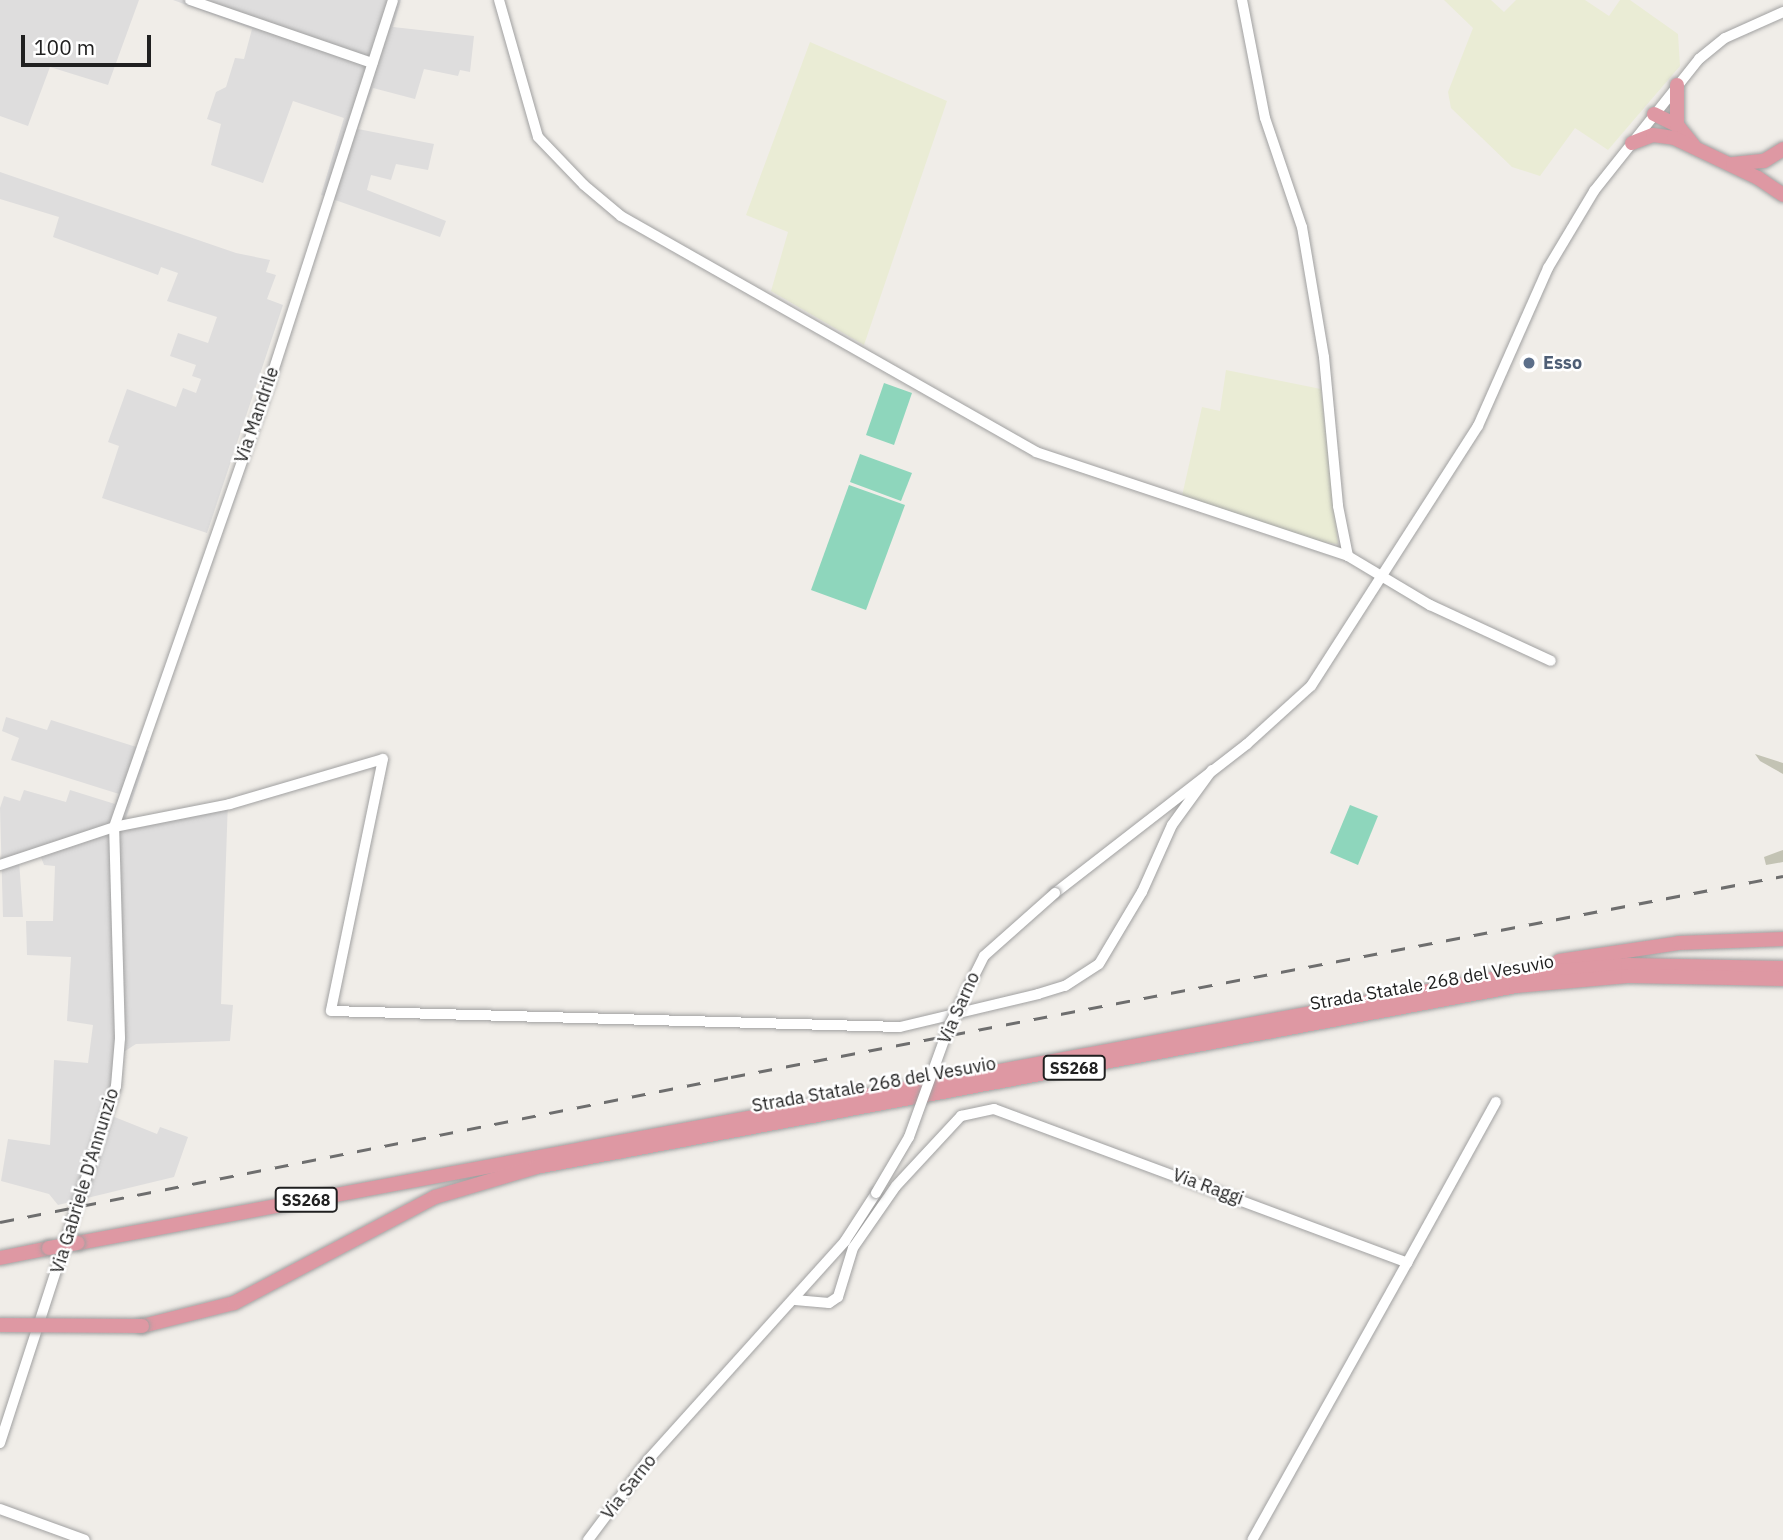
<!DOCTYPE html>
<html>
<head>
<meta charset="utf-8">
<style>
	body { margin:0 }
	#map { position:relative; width:1783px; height:1540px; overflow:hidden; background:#f0ede8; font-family:"IBM Plex Sans",sans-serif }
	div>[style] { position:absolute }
	.residential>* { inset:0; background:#dedddd }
	.construction>* { inset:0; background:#c3c3b4 }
	.farmland>* { inset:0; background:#eaecd5 }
	.pitch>* { inset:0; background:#8ed6bc }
	.roads { filter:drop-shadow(0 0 2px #a1a1a1) drop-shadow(0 0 2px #a1a1a1) }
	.minor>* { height:10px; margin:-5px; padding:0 5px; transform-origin:5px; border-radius:5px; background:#fff }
	.highway>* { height:14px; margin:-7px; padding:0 7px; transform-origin:7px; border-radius:7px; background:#de98a3 }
	.rail>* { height:2.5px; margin-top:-1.25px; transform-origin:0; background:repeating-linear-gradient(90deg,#6e6e6e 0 14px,transparent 0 28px) }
	.bridges { filter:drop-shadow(0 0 2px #a1a1a1) drop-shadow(0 0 2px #a1a1a1) }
	.minor-bridge>* { height:10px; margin:-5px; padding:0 5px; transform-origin:5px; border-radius:5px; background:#fff }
	.highway-bridge>* { height:14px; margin:-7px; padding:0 7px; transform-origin:7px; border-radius:7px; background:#de98a3 }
	.dots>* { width:19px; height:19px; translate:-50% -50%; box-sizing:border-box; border:4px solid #fff; border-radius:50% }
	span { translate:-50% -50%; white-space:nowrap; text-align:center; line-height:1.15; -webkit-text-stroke:5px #fff; paint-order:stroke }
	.shield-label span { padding:2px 5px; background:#fff; border:2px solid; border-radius:5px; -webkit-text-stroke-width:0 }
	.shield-label { font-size:16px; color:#202020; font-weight:700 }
	.service-label { font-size:18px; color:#4e5e75; font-weight:700 }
	.left { translate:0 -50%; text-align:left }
	.street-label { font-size:18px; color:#202020 }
	.scale { position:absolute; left:21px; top:35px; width:130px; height:32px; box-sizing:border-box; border:4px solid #202020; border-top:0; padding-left:9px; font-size:21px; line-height:24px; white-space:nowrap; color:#202020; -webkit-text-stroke:5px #fff; paint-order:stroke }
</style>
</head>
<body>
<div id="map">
	<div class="residential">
		<i style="clip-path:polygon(0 0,139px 0,108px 85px,50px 67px,28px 126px,0 116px)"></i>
		<i style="clip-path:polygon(173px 0,401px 0,393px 27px,474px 36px,470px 72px,460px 70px,458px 76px,424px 69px,415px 99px,373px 88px,358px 129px,434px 144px,428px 170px,396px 164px,391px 180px,371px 175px,367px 190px,446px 221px,440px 237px,321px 195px,344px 118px,293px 101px,263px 183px,211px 165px,221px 124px,207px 119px,216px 92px,226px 87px,235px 58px,244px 59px,252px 29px)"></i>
		<i style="clip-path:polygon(0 172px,236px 253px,270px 260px,266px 272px,276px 275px,267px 299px,283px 305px,207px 533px,102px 498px,119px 446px,108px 442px,127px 389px,176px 407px,183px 388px,196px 393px,201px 379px,192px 376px,196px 365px,170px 356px,178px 333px,208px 343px,217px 317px,167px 301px,178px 273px,161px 267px,158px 275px,53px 237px,59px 217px,0 199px)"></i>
		<i style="clip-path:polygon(6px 717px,47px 730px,51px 720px,149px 751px,125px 821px,228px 800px,221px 1004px,233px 1005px,230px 1041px,136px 1044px,125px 1051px,112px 1116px,157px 1134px,160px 1127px,188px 1137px,174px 1177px,58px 1205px,49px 1194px,1px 1181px,8px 1139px,50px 1145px,54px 1060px,88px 1063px,93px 1025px,67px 1021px,71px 957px,27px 955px,26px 921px,53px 921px,55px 866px,44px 865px,40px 855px,19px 860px,23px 917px,3px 917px,0 808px,4px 796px,20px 801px,24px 790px,66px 802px,70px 790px,115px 804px,119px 794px,11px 760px,19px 738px,2px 731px)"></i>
	</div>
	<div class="construction">
		<i style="clip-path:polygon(1755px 754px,1783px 763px,1783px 774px,1760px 761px)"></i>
		<i style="clip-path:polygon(1783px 850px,1783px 862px,1766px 865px,1764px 857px)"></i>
	</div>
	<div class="farmland">
		<i style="clip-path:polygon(1444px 0,1491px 0,1504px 12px,1516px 0,1585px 0,1609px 16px,1620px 0,1630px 0,1678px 34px,1680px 66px,1608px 150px,1575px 128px,1540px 176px,1512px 167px,1451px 108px,1448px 92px,1473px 28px)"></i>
		<i style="clip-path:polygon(810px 42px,947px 101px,864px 345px,771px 291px,788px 232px,746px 215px)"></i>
		<i style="clip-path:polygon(1226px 370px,1321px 389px,1338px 544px,1315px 541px,1182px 496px,1202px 407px,1220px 411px)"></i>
	</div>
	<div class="pitch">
		<i style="clip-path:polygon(884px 383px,912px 393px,894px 445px,866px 435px)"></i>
		<i style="clip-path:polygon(860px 454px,912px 473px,901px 501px,850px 482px)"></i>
		<i style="clip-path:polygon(849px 485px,905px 505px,866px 610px,811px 590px)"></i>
		<i style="clip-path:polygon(1350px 805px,1378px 816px,1358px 865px,1330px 853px)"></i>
	</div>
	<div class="roads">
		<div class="minor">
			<i style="left:190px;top:0;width:193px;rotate:19.1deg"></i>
			<i style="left:499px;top:0;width:142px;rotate:74.1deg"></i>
			<i style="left:538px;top:137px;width:66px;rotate:46.2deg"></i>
			<i style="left:584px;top:185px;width:48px;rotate:40deg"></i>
			<i style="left:621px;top:216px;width:477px;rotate:29.6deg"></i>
			<i style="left:1036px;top:452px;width:329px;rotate:18.4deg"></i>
			<i style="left:1348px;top:556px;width:96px;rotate:30.9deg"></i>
			<i style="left:1430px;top:605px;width:133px;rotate:24.8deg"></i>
			<i style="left:1242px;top:0;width:120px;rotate:79deg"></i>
			<i style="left:1265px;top:118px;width:115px;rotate:71.3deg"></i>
			<i style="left:1302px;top:227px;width:132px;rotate:80.4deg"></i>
			<i style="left:1324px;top:357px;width:150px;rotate:84.6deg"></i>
			<i style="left:1338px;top:506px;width:51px;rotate:78.7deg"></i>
			<i style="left:0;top:865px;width:120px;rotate:-18.4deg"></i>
			<i style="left:114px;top:827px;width:118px;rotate:-11.2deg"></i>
			<i style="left:230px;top:804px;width:159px;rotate:-16.4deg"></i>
			<i style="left:383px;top:759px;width:257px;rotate:101.7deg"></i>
			<i style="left:331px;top:1011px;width:569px;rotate:1.61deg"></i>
			<i style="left:900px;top:1027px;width:142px;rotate:-13.4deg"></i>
			<i style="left:1038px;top:994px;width:28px;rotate:-17deg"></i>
			<i style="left:1065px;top:986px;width:40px;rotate:-32.9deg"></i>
			<i style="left:1099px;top:964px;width:84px;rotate:-59.2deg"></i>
			<i style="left:1142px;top:892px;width:73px;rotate:-65.9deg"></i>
			<i style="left:1172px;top:825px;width:68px;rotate:-54deg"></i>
			<i style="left:1055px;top:893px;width:243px;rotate:-37.8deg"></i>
			<i style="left:1247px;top:744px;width:86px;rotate:-42.2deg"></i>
			<i style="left:1311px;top:686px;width:309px;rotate:-57.3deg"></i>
			<i style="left:1478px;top:426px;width:173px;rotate:-66.1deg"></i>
			<i style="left:1548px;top:268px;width:90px;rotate:-59.1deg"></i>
			<i style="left:1594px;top:191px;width:169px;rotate:-51.5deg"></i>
			<i style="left:1699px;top:59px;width:33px;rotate:-39deg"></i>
			<i style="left:1725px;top:38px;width:64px;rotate:-24.1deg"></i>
			<i style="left:1407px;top:1263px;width:184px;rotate:-61.1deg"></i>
			<i style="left:795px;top:1300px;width:34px;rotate:5deg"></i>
			<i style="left:829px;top:1303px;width:11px;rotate:-34deg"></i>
			<i style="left:838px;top:1297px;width:51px;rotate:-73deg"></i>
			<i style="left:853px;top:1248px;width:75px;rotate:-55.3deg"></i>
			<i style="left:896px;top:1186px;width:96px;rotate:-47.1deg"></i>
			<i style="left:961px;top:1116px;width:34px;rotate:-12deg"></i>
			<i style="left:994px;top:1109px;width:441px;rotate:20.4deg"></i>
			<i style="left:1407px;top:1263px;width:317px;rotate:119.2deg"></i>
			<i style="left:0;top:1443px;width:375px;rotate:-72deg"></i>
			<i style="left:116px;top:1086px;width:48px;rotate:-85.2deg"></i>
			<i style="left:120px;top:1038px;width:211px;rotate:-91.6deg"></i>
			<i style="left:114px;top:827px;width:472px;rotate:-70.7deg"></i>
			<i style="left:270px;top:381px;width:400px;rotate:-72.1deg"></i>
			<i style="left:0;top:1509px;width:90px;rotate:20deg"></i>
			<i style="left:588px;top:1540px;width:100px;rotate:-53.1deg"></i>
			<i style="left:648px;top:1460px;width:295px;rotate:-48deg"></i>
			<i style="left:845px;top:1241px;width:57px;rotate:-57.1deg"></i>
		</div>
		<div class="highway">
			<i style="left:1654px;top:114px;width:25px;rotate:26deg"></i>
			<i style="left:1677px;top:125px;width:26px;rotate:51deg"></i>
			<i style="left:1677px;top:125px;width:40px;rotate:-90deg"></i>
			<i style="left:1632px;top:143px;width:22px;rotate:-21deg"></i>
			<i style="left:1653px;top:135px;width:21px;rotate:8deg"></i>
			<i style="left:1674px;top:138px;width:93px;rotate:25.5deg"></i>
			<i style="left:1758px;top:178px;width:30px;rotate:34deg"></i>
			<i style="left:1733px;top:164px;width:31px;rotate:-6deg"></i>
			<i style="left:1764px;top:161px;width:22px;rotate:-32deg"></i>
			<i style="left:1559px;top:961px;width:121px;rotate:-8.5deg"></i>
			<i style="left:1679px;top:943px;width:104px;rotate:-2.2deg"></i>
			<i style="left:78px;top:1243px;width:1461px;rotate:-10.57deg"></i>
			<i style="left:1514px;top:975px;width:114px;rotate:-5deg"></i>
			<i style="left:1628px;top:965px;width:155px;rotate:1.1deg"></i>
			<i style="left:0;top:1258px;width:50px;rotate:-11.5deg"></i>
			<i style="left:142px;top:1326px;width:95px;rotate:-14deg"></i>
			<i style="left:234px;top:1303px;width:227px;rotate:-27.8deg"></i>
			<i style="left:435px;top:1197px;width:105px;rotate:-16.5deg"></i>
			<i style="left:536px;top:1167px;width:997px;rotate:-10.46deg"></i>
			<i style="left:1516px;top:986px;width:112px;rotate:-5.1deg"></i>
			<i style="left:1628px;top:976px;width:155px;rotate:1.1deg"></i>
		</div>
	</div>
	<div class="rail">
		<i style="left:0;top:1222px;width:745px;rotate:-11.22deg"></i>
		<i style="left:731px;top:1077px;width:1071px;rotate:-10.82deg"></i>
	</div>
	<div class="bridges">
		<div class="minor-bridge">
			<i style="left:876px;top:1193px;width:65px;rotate:-59.5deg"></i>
			<i style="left:909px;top:1137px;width:120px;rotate:-70.1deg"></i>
			<i style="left:950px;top:1024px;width:76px;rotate:-63.4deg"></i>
			<i style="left:984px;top:956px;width:95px;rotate:-41.6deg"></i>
		</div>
		<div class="highway-bridge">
			<i style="left:49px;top:1248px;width:29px;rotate:-10deg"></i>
			<i style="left:0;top:1325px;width:142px;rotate:0.4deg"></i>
		</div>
	</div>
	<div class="dots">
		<i style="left:1529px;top:363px;background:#5c6f8a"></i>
	</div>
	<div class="shield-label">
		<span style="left:1074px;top:1068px">SS268</span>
		<span style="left:306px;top:1200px">SS268</span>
	</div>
	<div class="service-label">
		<span class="left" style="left:1543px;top:363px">Esso</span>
	</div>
	<div class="street-label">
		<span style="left:257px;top:415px;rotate:-71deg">Via Mandrile</span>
		<span style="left:1432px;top:983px;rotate:-10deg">Strada Statale 268 del Vesuvio</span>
		<span style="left:959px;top:1008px;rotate:-66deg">Via Sarno</span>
		<span style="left:874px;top:1085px;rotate:-10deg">Strada Statale 268 del Vesuvio</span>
		<span style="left:85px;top:1181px;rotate:-73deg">Via Gabriele D'Annunzio</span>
		<span style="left:1208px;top:1187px;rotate:20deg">Via Raggi</span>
		<span style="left:629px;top:1487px;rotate:-52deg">Via Sarno</span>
	</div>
	<div class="scale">100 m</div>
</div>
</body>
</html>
